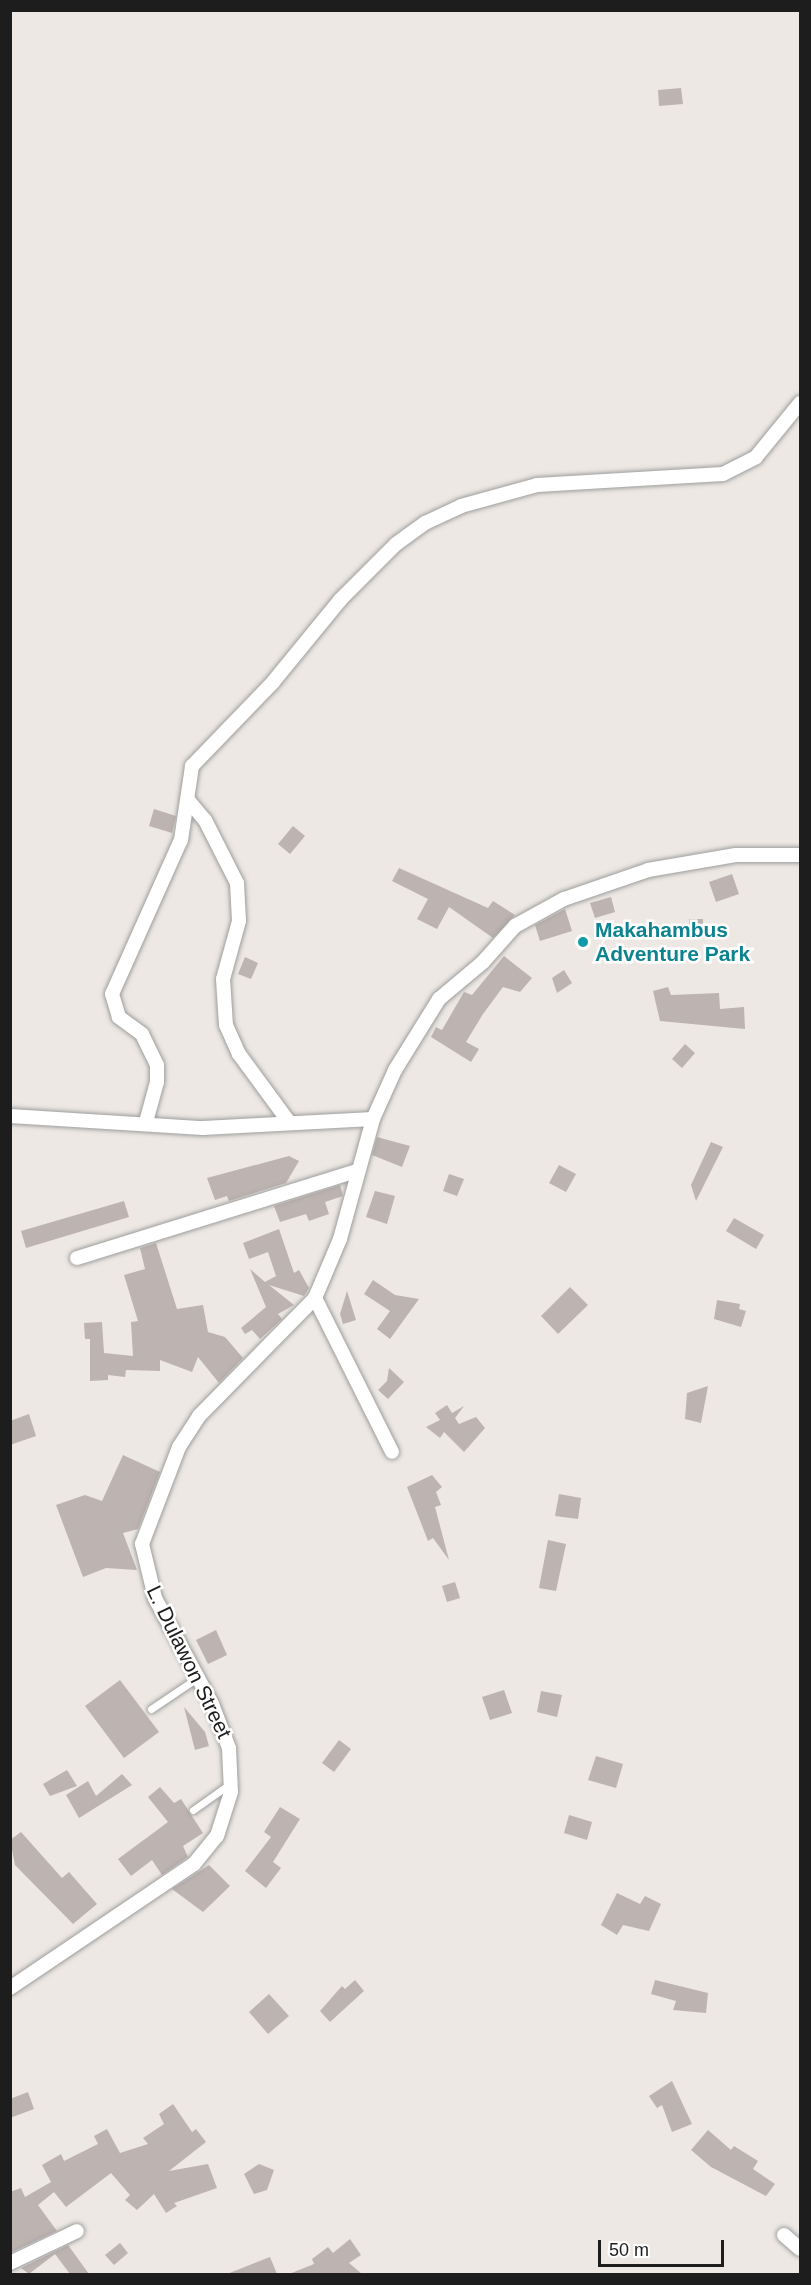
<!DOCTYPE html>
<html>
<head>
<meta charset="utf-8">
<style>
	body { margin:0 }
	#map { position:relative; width:811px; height:2285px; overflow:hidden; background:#ede8e3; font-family:Helvetica,sans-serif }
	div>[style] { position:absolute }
	.building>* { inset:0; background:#bdb3b0 }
	.roads { filter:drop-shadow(0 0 2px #9e9e9e) drop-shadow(0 0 2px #9e9e9e) }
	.lane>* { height:7px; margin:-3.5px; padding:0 3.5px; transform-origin:3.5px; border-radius:3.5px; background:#fff }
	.street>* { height:14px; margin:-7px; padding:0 7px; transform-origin:7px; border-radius:7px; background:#fff }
	.dots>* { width:16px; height:16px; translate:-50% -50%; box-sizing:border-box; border:3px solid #fff; border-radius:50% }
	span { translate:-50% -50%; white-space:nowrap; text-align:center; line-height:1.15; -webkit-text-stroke:5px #fff; paint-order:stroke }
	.culture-label { font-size:21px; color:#0d838f; font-weight:700 }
	.left { translate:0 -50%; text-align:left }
	.street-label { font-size:21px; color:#1d1d1d }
	.frame { position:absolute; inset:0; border:12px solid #1d1d1d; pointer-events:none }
	.scale { position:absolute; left:598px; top:2240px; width:126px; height:27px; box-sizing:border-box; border:3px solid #1d1d1d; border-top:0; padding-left:8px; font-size:18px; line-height:21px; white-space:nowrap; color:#1d1d1d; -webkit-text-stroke:4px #fff; paint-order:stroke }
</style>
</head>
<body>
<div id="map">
	<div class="building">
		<i style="clip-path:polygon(681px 88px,683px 104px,659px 106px,658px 90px)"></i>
		<i style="clip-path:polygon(154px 809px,176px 816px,172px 833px,149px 826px)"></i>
		<i style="clip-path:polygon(293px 826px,305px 836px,290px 854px,278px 844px)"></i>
		<i style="clip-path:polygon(399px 868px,488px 908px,493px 901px,515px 915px,493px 938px,449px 907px,437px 929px,417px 919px,428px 899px,392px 881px)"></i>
		<i style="clip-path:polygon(732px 874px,739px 894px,716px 902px,709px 882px)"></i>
		<i style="clip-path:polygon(611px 897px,615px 912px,595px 918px,590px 903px)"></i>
		<i style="clip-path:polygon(565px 909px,572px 931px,540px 941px,535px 925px)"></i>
		<i style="clip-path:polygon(689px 919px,703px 919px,703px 935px,689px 936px)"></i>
		<i style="clip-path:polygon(504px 956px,532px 978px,520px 992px,503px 987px,483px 1014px,466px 1042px,479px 1049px,471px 1062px,431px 1037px,436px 1027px,442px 1030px,464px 992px,472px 995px)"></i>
		<i style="clip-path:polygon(245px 957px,258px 963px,251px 979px,238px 974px)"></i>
		<i style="clip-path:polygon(564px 970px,572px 983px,557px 993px,552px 978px)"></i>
		<i style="clip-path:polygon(668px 987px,671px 995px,719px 993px,720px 1009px,744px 1007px,745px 1029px,660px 1021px,653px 991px)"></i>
		<i style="clip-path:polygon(685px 1044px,695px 1053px,682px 1068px,672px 1059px)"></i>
		<i style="clip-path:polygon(377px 1137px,410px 1146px,402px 1167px,372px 1155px)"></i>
		<i style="clip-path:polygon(711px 1142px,723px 1147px,696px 1201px,691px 1185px)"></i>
		<i style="clip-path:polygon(289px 1156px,299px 1161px,286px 1183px,229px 1201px,227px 1196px,215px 1200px,207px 1178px)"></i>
		<i style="clip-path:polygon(559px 1165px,576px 1174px,566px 1192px,549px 1183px)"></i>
		<i style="clip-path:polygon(449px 1174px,464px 1179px,457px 1196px,443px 1191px)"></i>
		<i style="clip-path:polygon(340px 1185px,343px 1196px,325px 1202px,329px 1214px,309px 1221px,306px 1214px,280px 1222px,274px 1206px)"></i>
		<i style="clip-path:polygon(375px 1191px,395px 1196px,387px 1224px,366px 1217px)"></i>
		<i style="clip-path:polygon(124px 1201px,129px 1217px,26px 1248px,21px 1231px)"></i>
		<i style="clip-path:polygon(734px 1218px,764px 1235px,756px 1249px,726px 1231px)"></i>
		<i style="clip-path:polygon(279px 1229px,294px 1273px,299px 1270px,309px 1288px,304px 1296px,269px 1285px,294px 1305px,278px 1314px,282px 1319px,260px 1339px,252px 1330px,245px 1334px,241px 1328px,266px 1307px,250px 1269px,265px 1282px,276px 1276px,268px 1252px,249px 1259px,243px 1243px)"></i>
		<i style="clip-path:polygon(156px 1243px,177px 1309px,203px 1305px,208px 1332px,225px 1337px,243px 1358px,219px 1383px,198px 1357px,192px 1372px,160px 1360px,160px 1371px,126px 1370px,125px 1377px,108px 1375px,108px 1380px,90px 1381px,90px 1339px,85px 1339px,84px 1323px,102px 1322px,104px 1353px,133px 1356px,131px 1322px,138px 1321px,124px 1275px,145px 1269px,140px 1248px)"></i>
		<i style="clip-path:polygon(373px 1280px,395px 1295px,419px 1299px,390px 1339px,377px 1329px,390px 1311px,364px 1294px)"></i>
		<i style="clip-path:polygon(570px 1287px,588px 1305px,558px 1334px,541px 1316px)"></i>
		<i style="clip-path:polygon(347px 1291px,356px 1320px,343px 1324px,340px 1314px)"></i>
		<i style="clip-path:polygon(717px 1300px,740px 1304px,739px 1309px,746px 1311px,741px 1327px,714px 1319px)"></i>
		<i style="clip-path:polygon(389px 1368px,404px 1382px,388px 1399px,378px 1390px,387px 1381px)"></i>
		<i style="clip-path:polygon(708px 1386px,701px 1423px,685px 1419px,687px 1393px)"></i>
		<i style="clip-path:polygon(447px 1405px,452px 1413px,464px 1406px,455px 1418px,459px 1424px,476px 1417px,485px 1428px,464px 1452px,444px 1432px,440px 1438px,426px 1427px,440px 1420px,435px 1413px)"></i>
		<i style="clip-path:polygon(29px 1414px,36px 1436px,10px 1445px,10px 1421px)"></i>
		<i style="clip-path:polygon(123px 1455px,160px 1472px,138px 1529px,123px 1533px,137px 1570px,106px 1568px,83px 1577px,56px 1505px,85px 1495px,102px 1501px)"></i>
		<i style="clip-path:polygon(432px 1475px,442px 1487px,436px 1492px,441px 1505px,435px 1507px,449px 1560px,433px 1538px,428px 1541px,407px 1487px)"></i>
		<i style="clip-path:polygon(559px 1494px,581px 1498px,578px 1519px,555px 1516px)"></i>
		<i style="clip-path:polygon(548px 1540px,566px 1544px,556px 1591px,539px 1588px)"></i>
		<i style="clip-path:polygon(455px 1582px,460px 1598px,447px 1602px,442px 1586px)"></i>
		<i style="clip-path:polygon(216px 1630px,227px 1655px,208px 1664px,196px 1640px)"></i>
		<i style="clip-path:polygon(120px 1680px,159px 1732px,124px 1758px,85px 1706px)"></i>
		<i style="clip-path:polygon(504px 1690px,512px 1713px,490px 1720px,482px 1697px)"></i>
		<i style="clip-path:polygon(541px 1691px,562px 1695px,557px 1717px,537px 1712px)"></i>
		<i style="clip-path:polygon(184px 1707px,205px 1732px,209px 1746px,195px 1750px)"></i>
		<i style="clip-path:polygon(339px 1740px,351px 1749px,334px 1772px,322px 1763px)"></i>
		<i style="clip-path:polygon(596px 1756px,623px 1764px,616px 1788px,588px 1780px)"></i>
		<i style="clip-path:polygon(67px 1770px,77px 1786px,50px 1796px,43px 1784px)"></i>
		<i style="clip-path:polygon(122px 1774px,132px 1785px,79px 1818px,66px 1795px,88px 1781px,96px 1796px)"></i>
		<i style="clip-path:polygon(160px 1787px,174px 1803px,181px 1799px,203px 1833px,183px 1846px,188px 1857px,162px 1875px,152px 1860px,131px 1876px,118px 1859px,168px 1822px,148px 1797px)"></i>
		<i style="clip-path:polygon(280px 1807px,300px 1819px,273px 1862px,281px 1868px,266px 1888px,245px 1871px,271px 1837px,264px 1832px)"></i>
		<i style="clip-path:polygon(569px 1815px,592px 1822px,587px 1840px,564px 1833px)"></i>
		<i style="clip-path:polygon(21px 1832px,62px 1878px,69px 1872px,97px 1904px,73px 1924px,15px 1865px,10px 1840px)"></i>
		<i style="clip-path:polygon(209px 1865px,230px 1886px,203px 1912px,172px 1889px)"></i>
		<i style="clip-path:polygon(617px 1893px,640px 1904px,645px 1896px,661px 1904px,649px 1931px,623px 1925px,617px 1935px,601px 1925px)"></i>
		<i style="clip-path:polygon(355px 1980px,364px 1991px,330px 2022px,320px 2011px,342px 1986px,345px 1989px)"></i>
		<i style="clip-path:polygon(655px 1980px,708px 1993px,706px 2013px,673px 2010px,676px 2001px,651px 1994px)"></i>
		<i style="clip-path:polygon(269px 1994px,289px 2016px,268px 2034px,249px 2012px)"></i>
		<i style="clip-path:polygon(672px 2081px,692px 2124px,672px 2132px,662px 2105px,657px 2108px,649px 2096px)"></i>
		<i style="clip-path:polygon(28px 2092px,34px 2109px,10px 2118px,10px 2099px)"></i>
		<i style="clip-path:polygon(173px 2104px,192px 2132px,196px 2129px,206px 2142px,169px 2171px,208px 2164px,217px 2188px,174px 2203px,177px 2206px,166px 2213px,154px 2194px,137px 2210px,125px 2200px,130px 2195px,111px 2173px,66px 2207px,54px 2192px,38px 2205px,57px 2231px,10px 2253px,10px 2192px,21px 2188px,25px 2197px,51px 2182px,42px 2165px,61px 2154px,64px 2161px,98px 2144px,94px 2136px,107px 2129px,120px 2153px,148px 2144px,143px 2138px,164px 2124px,159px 2114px)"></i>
		<i style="clip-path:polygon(708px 2130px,731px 2150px,734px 2146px,758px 2161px,753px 2169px,775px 2184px,766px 2196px,711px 2167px,691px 2150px)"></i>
		<i style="clip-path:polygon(259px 2164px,274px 2170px,267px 2190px,254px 2194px,244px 2174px)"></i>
		<i style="clip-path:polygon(350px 2239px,361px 2255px,349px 2263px,362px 2274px,289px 2274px,314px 2264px,312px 2259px,328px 2247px,333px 2253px)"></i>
		<i style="clip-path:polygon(120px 2243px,128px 2253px,114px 2265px,105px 2255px)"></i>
		<i style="clip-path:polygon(68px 2245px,89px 2274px,70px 2274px,55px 2254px,29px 2274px,21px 2268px)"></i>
		<i style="clip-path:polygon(270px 2257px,277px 2274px,227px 2274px)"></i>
	</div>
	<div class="roads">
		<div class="lane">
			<i style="left:151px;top:1709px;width:55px;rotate:-34deg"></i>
			<i style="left:193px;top:1810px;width:47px;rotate:-35.4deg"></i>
		</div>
		<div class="street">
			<i style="left:188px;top:800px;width:26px;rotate:50deg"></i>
			<i style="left:205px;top:820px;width:71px;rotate:63.1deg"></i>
			<i style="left:237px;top:883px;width:38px;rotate:87deg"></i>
			<i style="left:239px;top:921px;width:60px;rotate:105.4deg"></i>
			<i style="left:223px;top:979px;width:46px;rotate:86.3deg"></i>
			<i style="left:226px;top:1025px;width:32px;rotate:66deg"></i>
			<i style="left:239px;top:1054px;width:84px;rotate:53.7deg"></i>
			<i style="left:10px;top:1116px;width:193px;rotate:3.6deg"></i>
			<i style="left:203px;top:1128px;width:170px;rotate:-3deg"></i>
			<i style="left:146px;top:1122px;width:41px;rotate:-74.6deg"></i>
			<i style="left:157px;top:1082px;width:17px;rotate:-90deg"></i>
			<i style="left:157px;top:1065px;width:34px;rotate:-116deg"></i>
			<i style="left:142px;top:1034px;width:29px;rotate:-144deg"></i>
			<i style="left:119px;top:1017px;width:24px;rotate:-107deg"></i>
			<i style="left:112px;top:994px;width:169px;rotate:-65.9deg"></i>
			<i style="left:181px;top:840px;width:75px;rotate:-81.5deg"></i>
			<i style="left:192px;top:766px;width:117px;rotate:-46deg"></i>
			<i style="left:273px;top:682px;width:106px;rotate:-50.7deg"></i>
			<i style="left:340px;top:600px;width:79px;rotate:-45deg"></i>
			<i style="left:396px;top:544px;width:36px;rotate:-36deg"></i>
			<i style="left:425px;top:523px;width:40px;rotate:-25deg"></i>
			<i style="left:461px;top:506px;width:79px;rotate:-15.4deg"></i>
			<i style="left:537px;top:485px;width:186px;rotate:-3.4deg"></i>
			<i style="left:723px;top:474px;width:37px;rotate:-27deg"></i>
			<i style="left:756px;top:457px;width:70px;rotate:-50.8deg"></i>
			<i style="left:77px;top:1258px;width:292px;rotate:-17.3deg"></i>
			<i style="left:315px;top:1298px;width:172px;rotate:63.4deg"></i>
			<i style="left:10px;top:1988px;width:222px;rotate:-34deg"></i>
			<i style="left:194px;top:1864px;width:36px;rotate:-51deg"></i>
			<i style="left:217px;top:1836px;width:46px;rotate:-72.3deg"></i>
			<i style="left:231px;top:1792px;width:44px;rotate:-92.6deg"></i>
			<i style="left:229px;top:1748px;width:47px;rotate:-111.1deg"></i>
			<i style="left:212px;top:1704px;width:120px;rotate:-118.3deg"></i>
			<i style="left:155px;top:1598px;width:56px;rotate:-103.5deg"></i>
			<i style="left:142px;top:1544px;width:104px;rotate:-69.1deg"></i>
			<i style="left:179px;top:1447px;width:37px;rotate:-57deg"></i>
			<i style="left:199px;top:1416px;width:165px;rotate:-45.5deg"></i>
			<i style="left:315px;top:1298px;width:64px;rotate:-67deg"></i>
			<i style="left:340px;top:1239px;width:124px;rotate:-74.6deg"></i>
			<i style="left:373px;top:1119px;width:54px;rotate:-65.8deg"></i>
			<i style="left:395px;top:1070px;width:84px;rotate:-58.2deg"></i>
			<i style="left:439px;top:999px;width:57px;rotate:-40.1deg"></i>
			<i style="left:483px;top:962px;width:48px;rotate:-48.4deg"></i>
			<i style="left:515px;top:926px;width:56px;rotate:-28.9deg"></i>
			<i style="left:564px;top:899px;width:89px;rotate:-19deg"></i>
			<i style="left:648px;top:870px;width:89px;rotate:-9.7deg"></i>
			<i style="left:736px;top:855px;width:64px"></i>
			<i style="left:784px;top:2235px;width:21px;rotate:41deg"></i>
			<i style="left:10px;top:2263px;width:74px;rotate:-25.5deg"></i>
		</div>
	</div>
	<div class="dots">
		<i style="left:583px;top:942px;background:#0f9aa8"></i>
	</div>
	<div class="culture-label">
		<span class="left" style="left:595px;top:942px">Makahambus<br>Adventure Park</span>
	</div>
	<div class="street-label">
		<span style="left:189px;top:1662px;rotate:64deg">L. Dulawon Street</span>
	</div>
	<div class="frame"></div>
	<div class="scale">50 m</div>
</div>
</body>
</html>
